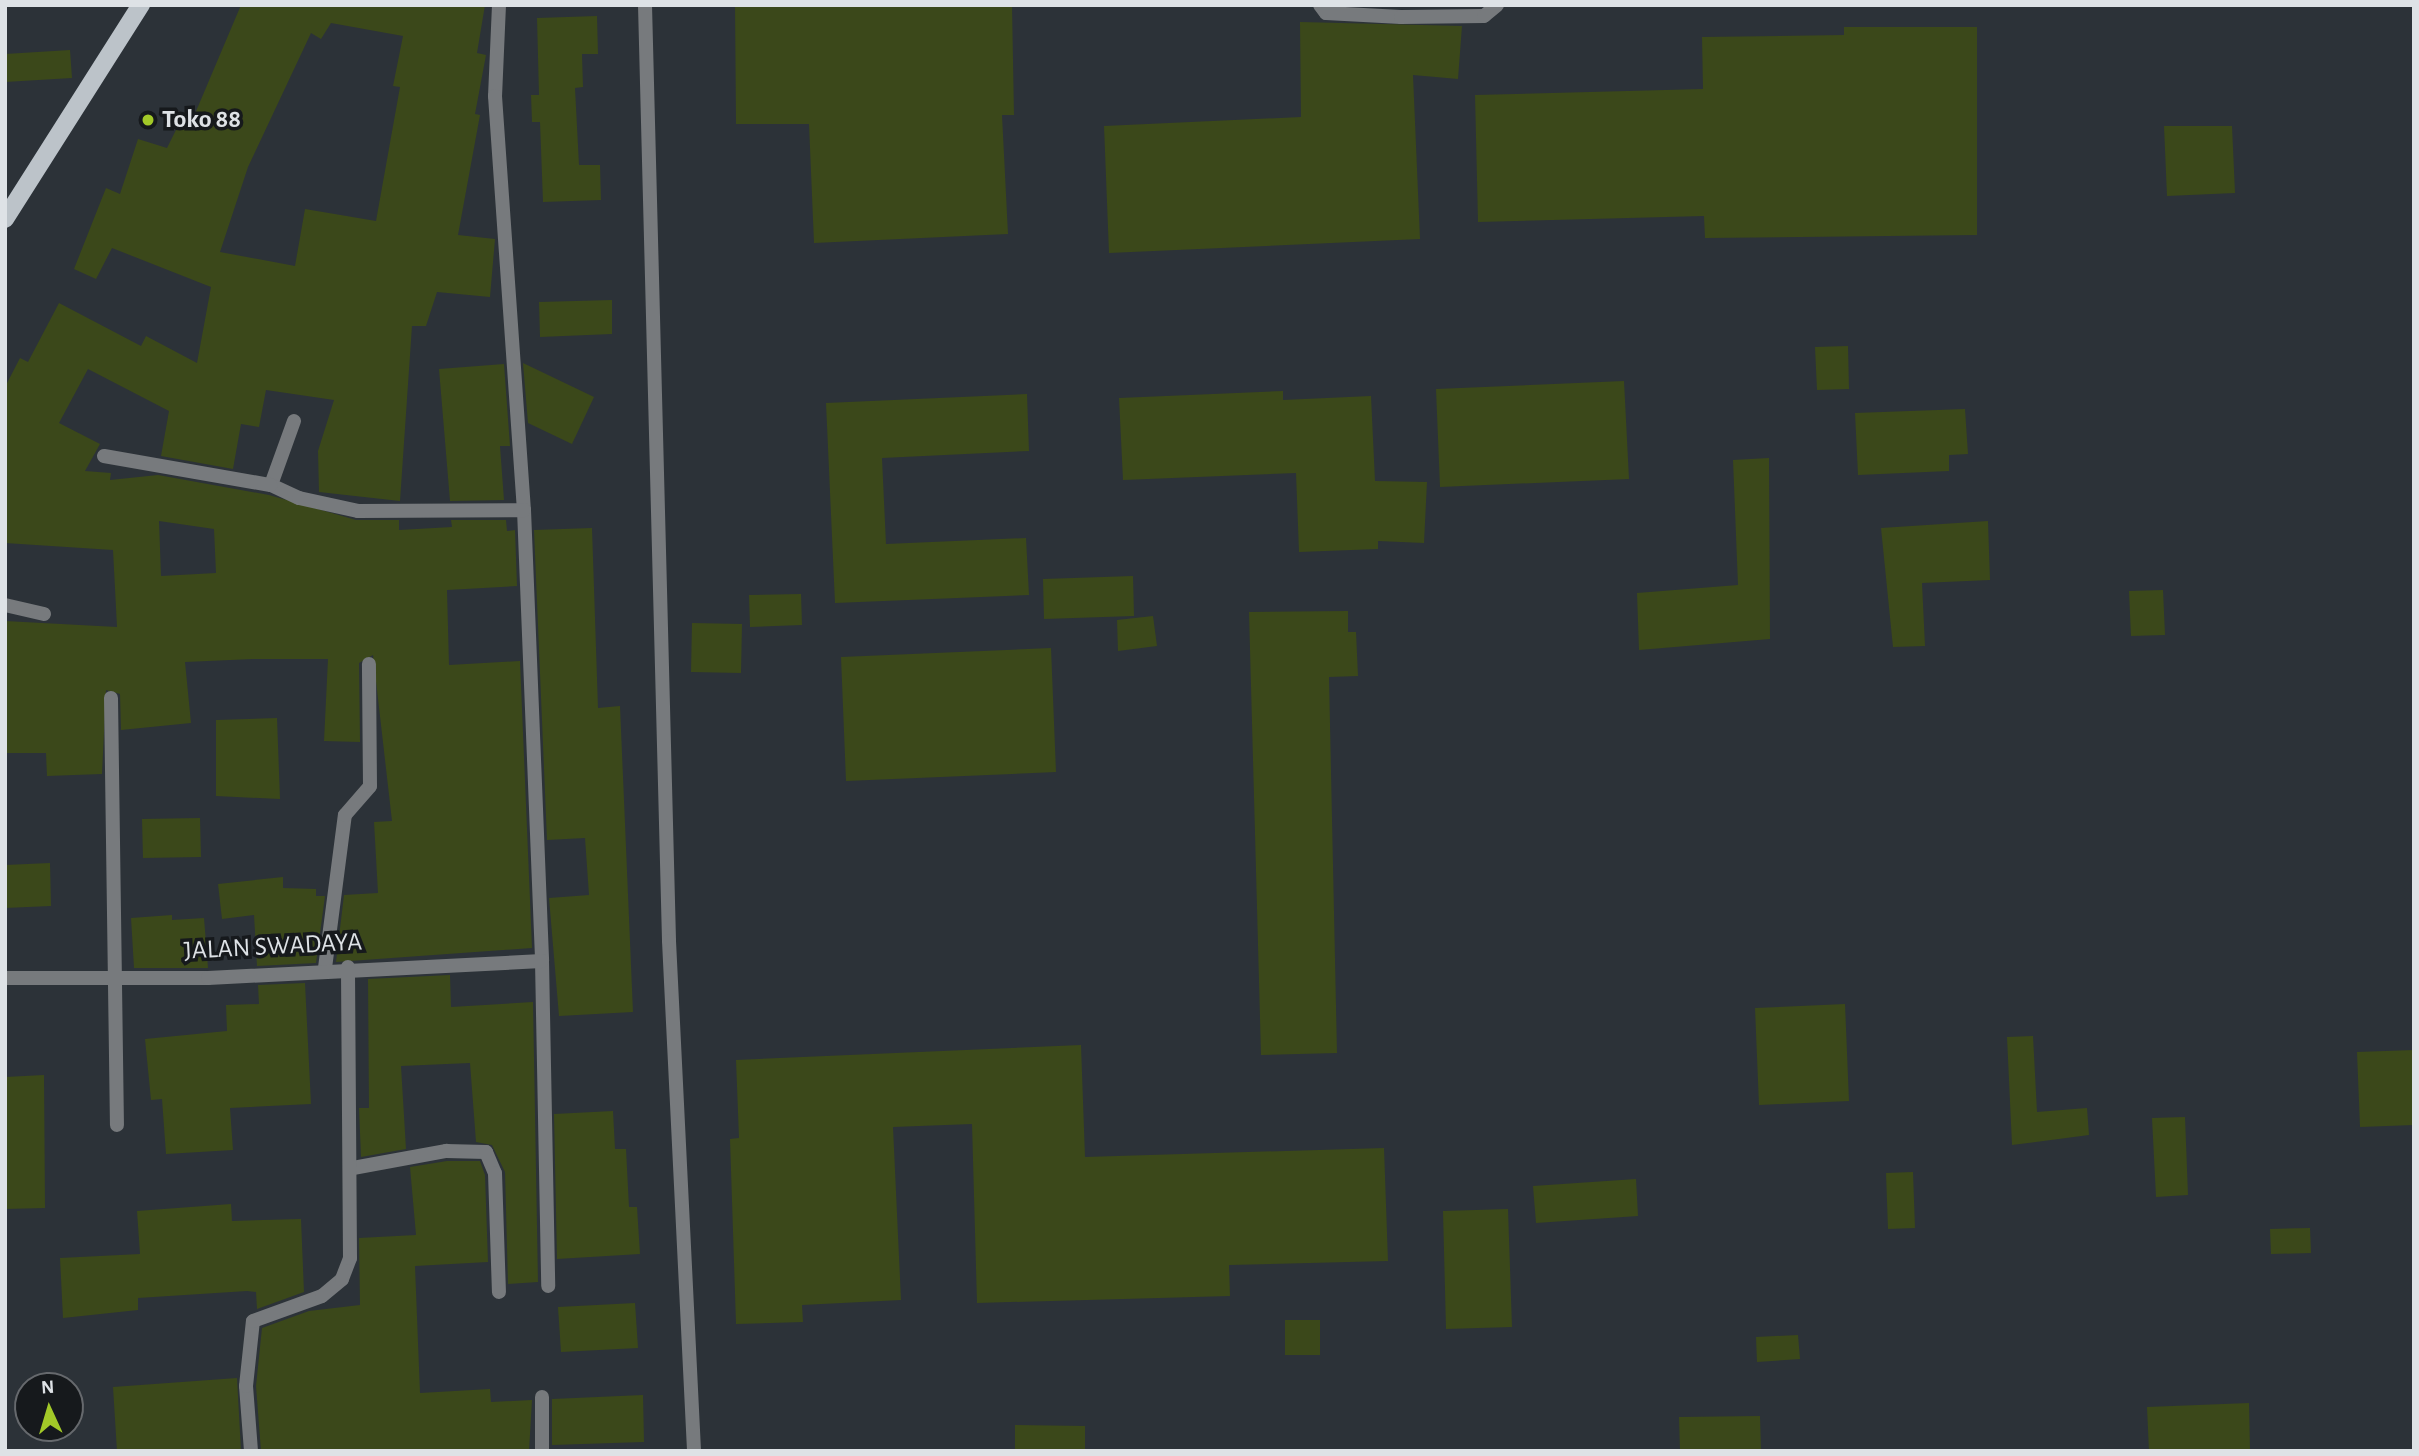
<!DOCTYPE html>
<html>
<head>
<meta charset="utf-8">
<style>
	body { margin:0 }
	#map { position:relative; width:2419px; height:1456px; overflow:hidden; background:#2c3238; font-family:"Alegreya Sans",sans-serif }
	div>[style] { position:absolute }
	.building>* { inset:0; background:#3b481a }
	.minor>* { height:14px; margin:-7px; padding:0 7px; transform-origin:7px; border-radius:7px; background:#777a7d }
	.primary>* { height:18px; margin:-9px; padding:0 9px; transform-origin:9px; border-radius:9px; background:#bcc3c9 }
	.dots>* { width:19px; height:19px; translate:-50% -50%; box-sizing:border-box; border:4px solid #16191c; border-radius:50% }
	span { translate:-50% -50%; white-space:nowrap; text-align:center; line-height:1.15; -webkit-text-stroke:7px #16191c; paint-order:stroke }
	.poi-label { font-size:26px; color:#dee2e6; font-weight:700 }
	.left { translate:0 -50%; text-align:left }
	.street-label { font-size:26px; color:#dee2e6 }
	.frame { position:absolute; inset:0; border:7px solid #dee2e6; pointer-events:none }
	.north { position:absolute; left:14px; top:1372px; width:70px; height:70px; box-sizing:border-box; background:#16191c; border:2px solid #66696d; border-radius:50%; rotate:356deg; font-size:19px; font-weight:700; line-height:28px; text-align:center; color:#dee2e6 }
	.north::after { content:''; display:block; margin:auto; width:24px; height:32px; background:#a2c928; clip-path:polygon(50% 0,100% 100%,50% 72%,0 100%) }
</style>
</head>
<body>
<div id="map">
	<div class="building">
		<i style="clip-path:polygon(evenodd,241px 5px,485px 5px,477px 53px,486px 55px,475px 114px,480px 115px,458px 235px,495px 239px,490px 297px,437px 292px,426px 326px,412px 326px,400px 501px,319px 492px,318px 451px,334px 400px,266px 390px,259px 427px,241px 424px,233px 469px,161px 456px,169px 411px,88px 369px,59px 423px,100px 444px,85px 471px,111px 473px,110px 480px,158px 475px,269px 495px,356px 520px,399px 520px,399px 530px,452px 527px,451px 520px,506px 520px,507px 531px,515px 530px,517px 586px,447px 590px,449px 665px,520px 661px,532px 948px,336px 962px,344px 895px,378px 893px,374px 822px,392px 821px,373px 655px,359px 663px,360px 742px,324px 741px,328px 659px,253px 659px,185px 662px,191px 723px,121px 730px,120px 694px,106px 690px,102px 774px,47px 776px,46px 753px,5px 753px,5px 621px,117px 627px,113px 550px,5px 543px,5px 387px,20px 358px,28px 362px,59px 303px,141px 346px,146px 336px,197px 363px,211px 287px,112px 248px,96px 279px,74px 269px,106px 188px,120px 194px,138px 139px,167px 148px,185px 112px,194px 116px,241px 5px,331px 23px,403px 36px,393px 86px,400px 87px,376px 221px,305px 209px,295px 266px,220px 252px,248px 167px,311px 33px,321px 39px,331px 23px,241px 5px,159px 521px,214px 529px,216px 573px,161px 576px,159px 521px)"></i>
		<i style="clip-path:polygon(735px 5px,1012px 5px,1014px 115px,1002px 115px,1008px 234px,814px 243px,809px 124px,736px 124px)"></i>
		<i style="clip-path:polygon(597px 16px,598px 54px,582px 54px,583px 87px,575px 88px,579px 165px,600px 165px,601px 200px,543px 202px,540px 122px,532px 122px,531px 95px,539px 95px,537px 18px)"></i>
		<i style="clip-path:polygon(1300px 22px,1462px 26px,1458px 79px,1413px 75px,1420px 239px,1109px 253px,1104px 126px,1301px 117px)"></i>
		<i style="clip-path:polygon(1844px 27px,1977px 27px,1977px 235px,1705px 238px,1704px 216px,1478px 222px,1475px 95px,1703px 89px,1702px 37px,1844px 35px)"></i>
		<i style="clip-path:polygon(70px 50px,72px 78px,5px 82px,5px 54px)"></i>
		<i style="clip-path:polygon(2164px 126px,2232px 126px,2235px 193px,2167px 196px)"></i>
		<i style="clip-path:polygon(612px 300px,612px 334px,540px 337px,539px 302px)"></i>
		<i style="clip-path:polygon(1848px 346px,1849px 389px,1817px 390px,1815px 347px)"></i>
		<i style="clip-path:polygon(523px 363px,594px 397px,572px 444px,528px 423px)"></i>
		<i style="clip-path:polygon(504px 364px,510px 446px,500px 446px,504px 500px,450px 501px,439px 369px)"></i>
		<i style="clip-path:polygon(1624px 381px,1629px 479px,1440px 487px,1436px 389px)"></i>
		<i style="clip-path:polygon(1283px 391px,1283px 400px,1371px 396px,1375px 481px,1427px 482px,1424px 543px,1378px 541px,1378px 549px,1299px 552px,1296px 473px,1123px 480px,1119px 398px)"></i>
		<i style="clip-path:polygon(1027px 394px,1029px 451px,882px 458px,886px 544px,1026px 538px,1029px 595px,835px 603px,826px 403px)"></i>
		<i style="clip-path:polygon(1965px 409px,1968px 454px,1949px 455px,1949px 471px,1858px 475px,1855px 413px)"></i>
		<i style="clip-path:polygon(1769px 458px,1770px 639px,1639px 650px,1637px 593px,1738px 585px,1733px 460px)"></i>
		<i style="clip-path:polygon(1988px 521px,1990px 580px,1922px 583px,1925px 646px,1893px 647px,1881px 528px)"></i>
		<i style="clip-path:polygon(592px 528px,598px 708px,620px 706px,633px 1012px,559px 1016px,549px 898px,589px 895px,585px 838px,547px 840px,534px 530px)"></i>
		<i style="clip-path:polygon(1133px 576px,1134px 616px,1044px 619px,1043px 579px)"></i>
		<i style="clip-path:polygon(2163px 590px,2165px 635px,2131px 636px,2129px 591px)"></i>
		<i style="clip-path:polygon(801px 594px,802px 625px,750px 627px,749px 595px)"></i>
		<i style="clip-path:polygon(1348px 611px,1348px 632px,1356px 632px,1358px 676px,1329px 677px,1337px 1053px,1261px 1055px,1249px 612px)"></i>
		<i style="clip-path:polygon(1153px 616px,1157px 646px,1118px 651px,1117px 620px)"></i>
		<i style="clip-path:polygon(692px 623px,742px 624px,741px 673px,691px 672px)"></i>
		<i style="clip-path:polygon(1051px 648px,1056px 772px,846px 781px,841px 657px)"></i>
		<i style="clip-path:polygon(277px 718px,280px 799px,216px 796px,216px 720px)"></i>
		<i style="clip-path:polygon(200px 818px,201px 857px,143px 858px,142px 819px)"></i>
		<i style="clip-path:polygon(50px 863px,51px 906px,5px 908px,5px 865px)"></i>
		<i style="clip-path:polygon(283px 877px,283px 888px,316px 889px,316px 896px,325px 896px,316px 963px,257px 966px,254px 915px,222px 919px,218px 884px)"></i>
		<i style="clip-path:polygon(172px 915px,172px 920px,204px 918px,208px 968px,134px 968px,131px 918px)"></i>
		<i style="clip-path:polygon(450px 975px,451px 1007px,533px 1002px,538px 1282px,508px 1284px,505px 1172px,492px 1145px,476px 1142px,470px 1063px,401px 1066px,406px 1149px,361px 1157px,359px 1108px,369px 1108px,368px 979px)"></i>
		<i style="clip-path:polygon(305px 983px,311px 1104px,230px 1108px,233px 1150px,166px 1154px,162px 1099px,151px 1100px,145px 1039px,227px 1031px,226px 1005px,259px 1004px,258px 985px)"></i>
		<i style="clip-path:polygon(1845px 1004px,1849px 1101px,1759px 1105px,1755px 1008px)"></i>
		<i style="clip-path:polygon(2033px 1036px,2037px 1112px,2087px 1108px,2089px 1135px,2012px 1145px,2007px 1037px)"></i>
		<i style="clip-path:polygon(1081px 1045px,1085px 1157px,1384px 1148px,1388px 1261px,1229px 1265px,1230px 1296px,977px 1303px,972px 1124px,893px 1127px,901px 1300px,802px 1305px,803px 1322px,736px 1324px,730px 1139px,739px 1138px,736px 1060px)"></i>
		<i style="clip-path:polygon(2414px 1050px,2414px 1125px,2360px 1127px,2357px 1052px)"></i>
		<i style="clip-path:polygon(44px 1075px,45px 1208px,5px 1209px,5px 1077px)"></i>
		<i style="clip-path:polygon(613px 1111px,615px 1149px,626px 1149px,629px 1207px,637px 1207px,640px 1254px,557px 1259px,554px 1114px)"></i>
		<i style="clip-path:polygon(2185px 1117px,2188px 1195px,2156px 1197px,2152px 1118px)"></i>
		<i style="clip-path:polygon(447px 1161px,480px 1161px,485px 1175px,488px 1262px,415px 1266px,420px 1393px,490px 1389px,491px 1402px,532px 1400px,529px 1451px,261px 1451px,256px 1386px,262px 1328px,309px 1311px,360px 1305px,359px 1238px,416px 1235px,410px 1167px)"></i>
		<i style="clip-path:polygon(1913px 1172px,1915px 1228px,1888px 1229px,1886px 1173px)"></i>
		<i style="clip-path:polygon(1636px 1179px,1638px 1216px,1536px 1223px,1533px 1186px)"></i>
		<i style="clip-path:polygon(231px 1204px,232px 1221px,301px 1219px,304px 1292px,257px 1309px,256px 1292px,247px 1291px,138px 1298px,138px 1310px,63px 1318px,60px 1258px,140px 1254px,137px 1211px)"></i>
		<i style="clip-path:polygon(1508px 1209px,1512px 1327px,1446px 1329px,1443px 1211px)"></i>
		<i style="clip-path:polygon(2310px 1228px,2311px 1253px,2271px 1254px,2270px 1229px)"></i>
		<i style="clip-path:polygon(635px 1303px,638px 1348px,561px 1352px,558px 1307px)"></i>
		<i style="clip-path:polygon(1285px 1320px,1320px 1320px,1320px 1355px,1285px 1355px)"></i>
		<i style="clip-path:polygon(1798px 1335px,1800px 1359px,1757px 1362px,1756px 1337px)"></i>
		<i style="clip-path:polygon(237px 1378px,241px 1451px,117px 1451px,113px 1387px)"></i>
		<i style="clip-path:polygon(643px 1395px,644px 1442px,552px 1445px,552px 1399px)"></i>
		<i style="clip-path:polygon(2249px 1403px,2250px 1451px,2149px 1451px,2147px 1407px)"></i>
		<i style="clip-path:polygon(1760px 1416px,1761px 1451px,1680px 1451px,1679px 1417px)"></i>
		<i style="clip-path:polygon(1015px 1425px,1085px 1426px,1085px 1451px,1015px 1451px)"></i>
	</div>
	<div class="minor">
		<i style="left:499px;top:5px;width:91px;rotate:92.5deg"></i>
		<i style="left:495px;top:96px;width:415px;rotate:86deg"></i>
		<i style="left:524px;top:510px;width:451px;rotate:87.7deg"></i>
		<i style="left:542px;top:961px;width:325px;rotate:88.9deg"></i>
		<i style="left:645px;top:5px;width:936px;rotate:88.53deg"></i>
		<i style="left:669px;top:941px;width:511px;rotate:87.19deg"></i>
		<i style="left:1320px;top:5px;width:10px;rotate:53deg"></i>
		<i style="left:1326px;top:13px;width:75px;rotate:3.1deg"></i>
		<i style="left:1401px;top:17px;width:83px;rotate:-0.7deg"></i>
		<i style="left:1484px;top:16px;width:17px;rotate:-40deg"></i>
		<i style="left:294px;top:421px;width:68px;rotate:109.8deg"></i>
		<i style="left:271px;top:485px;width:31px;rotate:25deg"></i>
		<i style="left:299px;top:498px;width:60px;rotate:12.4deg"></i>
		<i style="left:358px;top:511px;width:166px;rotate:-0.3deg"></i>
		<i style="left:104px;top:456px;width:169px;rotate:9.9deg"></i>
		<i style="left:5px;top:605px;width:40px;rotate:13deg"></i>
		<i style="left:111px;top:698px;width:427px;rotate:89.2deg"></i>
		<i style="left:325px;top:968px;width:154px;rotate:-82.6deg"></i>
		<i style="left:345px;top:815px;width:38px;rotate:-49deg"></i>
		<i style="left:370px;top:786px;width:122px;rotate:-90.5deg"></i>
		<i style="left:5px;top:978px;width:203px"></i>
		<i style="left:208px;top:978px;width:334px;rotate:-2.9deg"></i>
		<i style="left:353px;top:1168px;width:95px;rotate:-10.4deg"></i>
		<i style="left:446px;top:1151px;width:40px;rotate:1.4deg"></i>
		<i style="left:486px;top:1152px;width:23px;rotate:67deg"></i>
		<i style="left:495px;top:1173px;width:119px;rotate:88.1deg"></i>
		<i style="left:542px;top:1397px;width:54px;rotate:90deg"></i>
		<i style="left:251px;top:1451px;width:65px;rotate:-94.4deg"></i>
		<i style="left:246px;top:1386px;width:65px;rotate:-83.9deg"></i>
		<i style="left:253px;top:1321px;width:73px;rotate:-19.9deg"></i>
		<i style="left:322px;top:1296px;width:26px;rotate:-40deg"></i>
		<i style="left:342px;top:1279px;width:22px;rotate:-69deg"></i>
		<i style="left:350px;top:1258px;width:291px;rotate:-90.4deg"></i>
	</div>
	<div class="primary">
		<i style="left:5px;top:219px;width:254px;rotate:-57.6deg"></i>
	</div>
	<div class="dots">
		<i style="left:148px;top:120px;background:#a2c928"></i>
	</div>
	<div class="poi-label">
		<span class="left" style="left:162px;top:120px">Toko 88</span>
	</div>
	<div class="street-label">
		<span style="left:273px;top:947px;rotate:-3deg">JALAN SWADAYA</span>
	</div>
	<div class="frame"></div>
	<div class="north">N</div>
</div>
</body>
</html>
